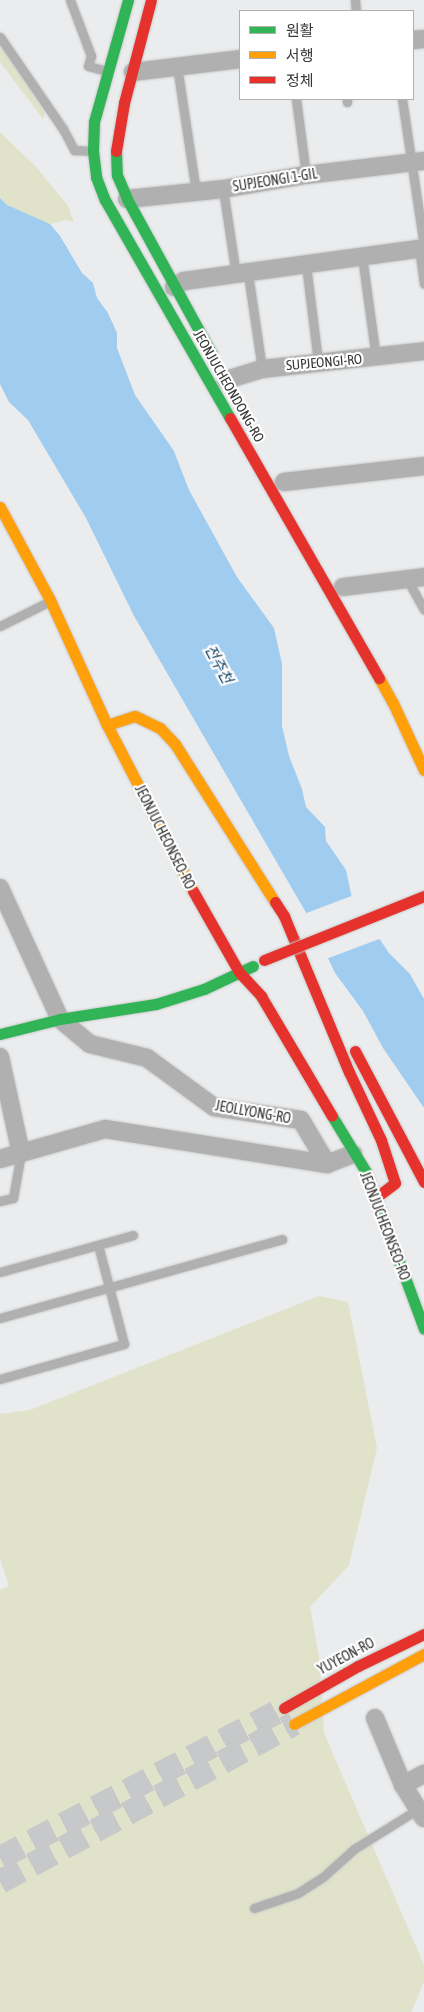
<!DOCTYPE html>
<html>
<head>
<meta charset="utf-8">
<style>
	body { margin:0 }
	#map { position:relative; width:424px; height:2012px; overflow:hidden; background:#ebeced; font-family:"Asap Condensed","Noto Sans KR",sans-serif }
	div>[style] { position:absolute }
	.green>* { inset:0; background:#e0e3ca }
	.water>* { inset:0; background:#a0ccf0 }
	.pier>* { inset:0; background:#ebeced }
	.secondary-tunnel>* { height:24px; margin-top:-12px; transform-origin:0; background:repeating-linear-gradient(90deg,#c7c8c9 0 24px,transparent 0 36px) }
	.roads { filter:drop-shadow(0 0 1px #c7c8c9) drop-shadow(0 0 1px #c7c8c9) }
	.lane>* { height:9px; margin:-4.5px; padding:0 4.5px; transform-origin:4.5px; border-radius:4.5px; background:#b0b0b0 }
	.street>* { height:18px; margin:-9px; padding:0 9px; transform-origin:9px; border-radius:9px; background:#b0b0b0 }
	.fast>* { height:11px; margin:-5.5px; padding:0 5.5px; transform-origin:5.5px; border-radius:5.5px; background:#30b455 }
	.slow>* { height:11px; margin:-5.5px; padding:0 5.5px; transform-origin:5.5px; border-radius:5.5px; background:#ff9f0a }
	.jam>* { height:11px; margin:-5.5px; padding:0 5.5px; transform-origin:5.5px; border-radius:5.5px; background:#e5322d }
	.bridges { filter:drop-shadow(0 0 1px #c7c8c9) drop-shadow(0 0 1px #c7c8c9) }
	.jam-bridge>* { height:11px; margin:-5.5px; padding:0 5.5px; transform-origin:5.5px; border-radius:5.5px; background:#e5322d }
	span { translate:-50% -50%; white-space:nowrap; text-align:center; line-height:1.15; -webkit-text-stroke:4.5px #fff; paint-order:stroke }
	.street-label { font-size:14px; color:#373738 }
	.water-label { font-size:15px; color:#0d3e5f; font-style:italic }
	.legend { position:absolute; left:239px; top:10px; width:175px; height:90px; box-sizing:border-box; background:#fff; border:1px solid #afafaf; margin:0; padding:6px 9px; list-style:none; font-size:15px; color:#373738 }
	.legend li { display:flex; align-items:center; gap:10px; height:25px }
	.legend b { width:25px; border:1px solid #afafaf }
</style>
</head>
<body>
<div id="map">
	<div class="green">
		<i style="clip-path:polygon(0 43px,45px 113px,43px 119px,0 62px)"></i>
		<i style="clip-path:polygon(0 132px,37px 168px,68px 206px,74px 223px,67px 220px,50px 224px,35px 219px,7px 205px,0 198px)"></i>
		<i style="clip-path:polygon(319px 1296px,348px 1302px,377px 1448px,349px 1565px,310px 1607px,319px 1657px,324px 1733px,424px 1965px,424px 1982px,411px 2012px,0 2012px,0 1590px,9px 1586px,0 1559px,0 1414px,30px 1410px)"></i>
	</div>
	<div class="water">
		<i style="clip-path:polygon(0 198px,7px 205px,50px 224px,60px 236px,82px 273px,93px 283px,97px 298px,108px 313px,117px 333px,117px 348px,135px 395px,174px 451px,189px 490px,237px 577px,274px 628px,282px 664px,282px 726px,289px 756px,302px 789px,306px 807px,325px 827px,326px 841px,346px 870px,352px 898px,389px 953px,410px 974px,424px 999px,424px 1108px,383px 1048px,363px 1011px,335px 973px,308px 916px,134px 616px,86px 518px,28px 420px,9px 402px,0 384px)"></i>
	</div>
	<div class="pier">
		<i style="clip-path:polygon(354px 895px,382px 938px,326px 959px,304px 914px)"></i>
	</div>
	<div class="secondary-tunnel">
		<i style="left:0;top:1858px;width:321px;rotate:-27.8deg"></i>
		<i style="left:0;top:1882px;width:334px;rotate:-28.3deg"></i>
	</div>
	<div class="roads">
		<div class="lane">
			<i style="left:70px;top:0;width:60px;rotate:69.4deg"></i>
			<i style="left:91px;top:56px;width:10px;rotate:107deg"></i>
			<i style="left:88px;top:66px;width:20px;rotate:15deg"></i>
			<i style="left:355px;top:0;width:11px;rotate:85deg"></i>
			<i style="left:0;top:37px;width:112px;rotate:55.6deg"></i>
			<i style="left:63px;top:129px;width:24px;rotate:62deg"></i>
			<i style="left:74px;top:150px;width:19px;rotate:3deg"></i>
			<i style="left:177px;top:66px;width:126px;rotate:81.4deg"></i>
			<i style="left:296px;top:99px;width:77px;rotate:82.5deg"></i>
			<i style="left:347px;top:99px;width:3px;rotate:90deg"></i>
			<i style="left:402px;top:99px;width:149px;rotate:81.5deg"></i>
			<i style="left:223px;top:189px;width:87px;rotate:81.4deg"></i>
			<i style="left:419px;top:248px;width:36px;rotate:82deg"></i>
			<i style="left:362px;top:256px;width:103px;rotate:82.2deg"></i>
			<i style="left:306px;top:265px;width:98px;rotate:82.9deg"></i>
			<i style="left:248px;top:274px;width:96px;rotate:81.6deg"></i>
			<i style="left:407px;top:579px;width:35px;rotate:61deg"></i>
			<i style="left:0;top:626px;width:56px;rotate:-26.6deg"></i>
			<i style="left:0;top:1201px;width:13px;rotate:-13deg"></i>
			<i style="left:13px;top:1198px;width:46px;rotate:-79.9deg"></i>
			<i style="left:0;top:1272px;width:138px;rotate:-15.5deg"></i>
			<i style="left:0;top:1318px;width:293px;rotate:-15.6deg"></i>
			<i style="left:0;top:1379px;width:129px;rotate:-15.8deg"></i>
			<i style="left:124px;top:1344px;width:102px;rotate:-104.7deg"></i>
			<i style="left:254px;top:1908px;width:46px;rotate:-18.8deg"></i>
			<i style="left:298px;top:1893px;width:30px;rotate:-33deg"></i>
			<i style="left:323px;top:1877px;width:42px;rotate:-42.1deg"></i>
			<i style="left:354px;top:1849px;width:75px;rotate:-32deg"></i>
		</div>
		<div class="street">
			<i style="left:413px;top:40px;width:11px;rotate:-5deg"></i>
			<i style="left:133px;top:72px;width:108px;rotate:-6.9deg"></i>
			<i style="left:127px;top:199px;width:97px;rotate:-5.9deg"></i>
			<i style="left:223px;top:189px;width:84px;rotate:-9.6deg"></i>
			<i style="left:306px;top:175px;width:119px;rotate:-6.8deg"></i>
			<i style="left:174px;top:287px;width:12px;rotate:-31deg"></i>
			<i style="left:184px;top:281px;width:242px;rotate:-7.8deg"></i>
			<i style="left:226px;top:380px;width:38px;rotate:-17deg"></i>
			<i style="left:262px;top:369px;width:163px;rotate:-6.3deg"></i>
			<i style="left:284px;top:482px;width:141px;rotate:-6.5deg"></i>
			<i style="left:343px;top:587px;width:82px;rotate:-7deg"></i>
			<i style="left:0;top:888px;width:144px;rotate:65.4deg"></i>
			<i style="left:60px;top:1019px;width:39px;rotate:40deg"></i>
			<i style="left:90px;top:1044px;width:59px;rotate:13.8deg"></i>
			<i style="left:147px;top:1058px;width:83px;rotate:36.2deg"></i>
			<i style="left:214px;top:1107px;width:88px;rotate:8.5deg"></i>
			<i style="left:301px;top:1120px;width:51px;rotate:59.4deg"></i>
			<i style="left:0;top:1057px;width:98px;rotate:77.7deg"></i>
			<i style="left:0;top:1159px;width:109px;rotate:-15.9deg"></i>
			<i style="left:105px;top:1129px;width:225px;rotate:9deg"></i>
			<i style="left:327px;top:1164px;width:28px;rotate:-21deg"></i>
			<i style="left:375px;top:1718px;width:73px;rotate:67.3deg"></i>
			<i style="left:403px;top:1785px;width:39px;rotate:58deg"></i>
			<i style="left:403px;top:1785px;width:24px;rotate:-28deg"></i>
		</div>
		<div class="fast">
			<i style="left:128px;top:0;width:127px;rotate:105.6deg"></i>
			<i style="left:94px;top:122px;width:29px;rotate:92deg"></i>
			<i style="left:93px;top:151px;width:26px;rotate:83deg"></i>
			<i style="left:96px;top:177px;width:25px;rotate:69deg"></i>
			<i style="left:105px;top:200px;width:251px;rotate:60.2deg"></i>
			<i style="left:116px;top:151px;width:24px;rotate:88deg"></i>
			<i style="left:117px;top:175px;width:26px;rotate:67deg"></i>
			<i style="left:127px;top:199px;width:177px;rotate:61.3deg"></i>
			<i style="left:0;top:1034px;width:62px;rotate:-14deg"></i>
			<i style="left:60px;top:1019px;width:97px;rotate:-8.9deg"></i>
			<i style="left:156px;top:1004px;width:50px;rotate:-17.4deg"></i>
			<i style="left:204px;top:989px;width:54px;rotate:-25.1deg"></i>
			<i style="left:332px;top:1116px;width:66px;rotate:58.7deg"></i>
			<i style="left:366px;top:1172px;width:167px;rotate:69.7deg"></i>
		</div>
		<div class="slow">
			<i style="left:0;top:507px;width:106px;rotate:61.7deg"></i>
			<i style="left:50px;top:600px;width:137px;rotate:65.5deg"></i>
			<i style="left:107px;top:725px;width:187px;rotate:62.6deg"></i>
			<i style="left:379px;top:678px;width:29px;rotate:61deg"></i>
			<i style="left:393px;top:703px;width:74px;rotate:65.2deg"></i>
			<i style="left:107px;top:725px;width:29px;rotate:-18deg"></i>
			<i style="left:135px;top:716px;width:28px;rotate:26deg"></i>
			<i style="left:160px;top:728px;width:22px;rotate:47deg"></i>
			<i style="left:175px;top:744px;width:187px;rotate:57.7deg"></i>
			<i style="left:294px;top:1724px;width:148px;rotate:-28.3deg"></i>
		</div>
		<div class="jam">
			<i style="left:116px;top:151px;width:49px;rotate:-80.5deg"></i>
			<i style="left:124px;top:103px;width:106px;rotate:-75.3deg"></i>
			<i style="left:230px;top:418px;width:300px;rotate:60.2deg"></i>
			<i style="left:193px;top:891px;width:93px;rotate:60.4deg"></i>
			<i style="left:239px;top:972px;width:33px;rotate:47deg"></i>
			<i style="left:261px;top:996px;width:139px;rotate:59.4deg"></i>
			<i style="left:275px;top:902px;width:17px;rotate:57deg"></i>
			<i style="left:284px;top:916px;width:169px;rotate:67.4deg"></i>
			<i style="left:349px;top:1072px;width:75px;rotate:64.8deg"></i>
			<i style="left:381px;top:1140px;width:45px;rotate:72deg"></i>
			<i style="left:395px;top:1183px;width:25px;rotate:143deg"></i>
			<i style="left:355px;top:1051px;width:148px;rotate:62.2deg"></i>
			<i style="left:284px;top:1708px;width:85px;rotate:-29.6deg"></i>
			<i style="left:358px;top:1666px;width:73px;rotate:-25.9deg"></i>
		</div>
	</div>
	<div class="bridges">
		<div class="jam-bridge">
			<i style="left:264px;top:960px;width:172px;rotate:-21.8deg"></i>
		</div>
	</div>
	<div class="street-label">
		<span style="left:275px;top:180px;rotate:-9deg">SUPJEONGI 1-GIL</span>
		<span style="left:324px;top:362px;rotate:-5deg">SUPJEONGI-RO</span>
		<span style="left:229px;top:386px;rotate:60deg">JEONJUCHEONDONG-RO</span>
		<span style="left:165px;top:837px;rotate:63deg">JEONJUCHEONSEO-RO</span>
		<span style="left:253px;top:1112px;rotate:10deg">JEOLLYONG-RO</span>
		<span style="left:385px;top:1226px;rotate:69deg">JEONJUCHEONSEO-RO</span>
		<span style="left:346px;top:1656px;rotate:-28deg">YUYEON-RO</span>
	</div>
	<div class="water-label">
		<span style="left:219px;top:664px;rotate:62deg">전주천</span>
	</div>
	<ul class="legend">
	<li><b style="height:6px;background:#30b455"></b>원활</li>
	<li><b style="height:6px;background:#ff9f0a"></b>서행</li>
	<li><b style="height:6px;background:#e5322d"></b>정체</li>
	</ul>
</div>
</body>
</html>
